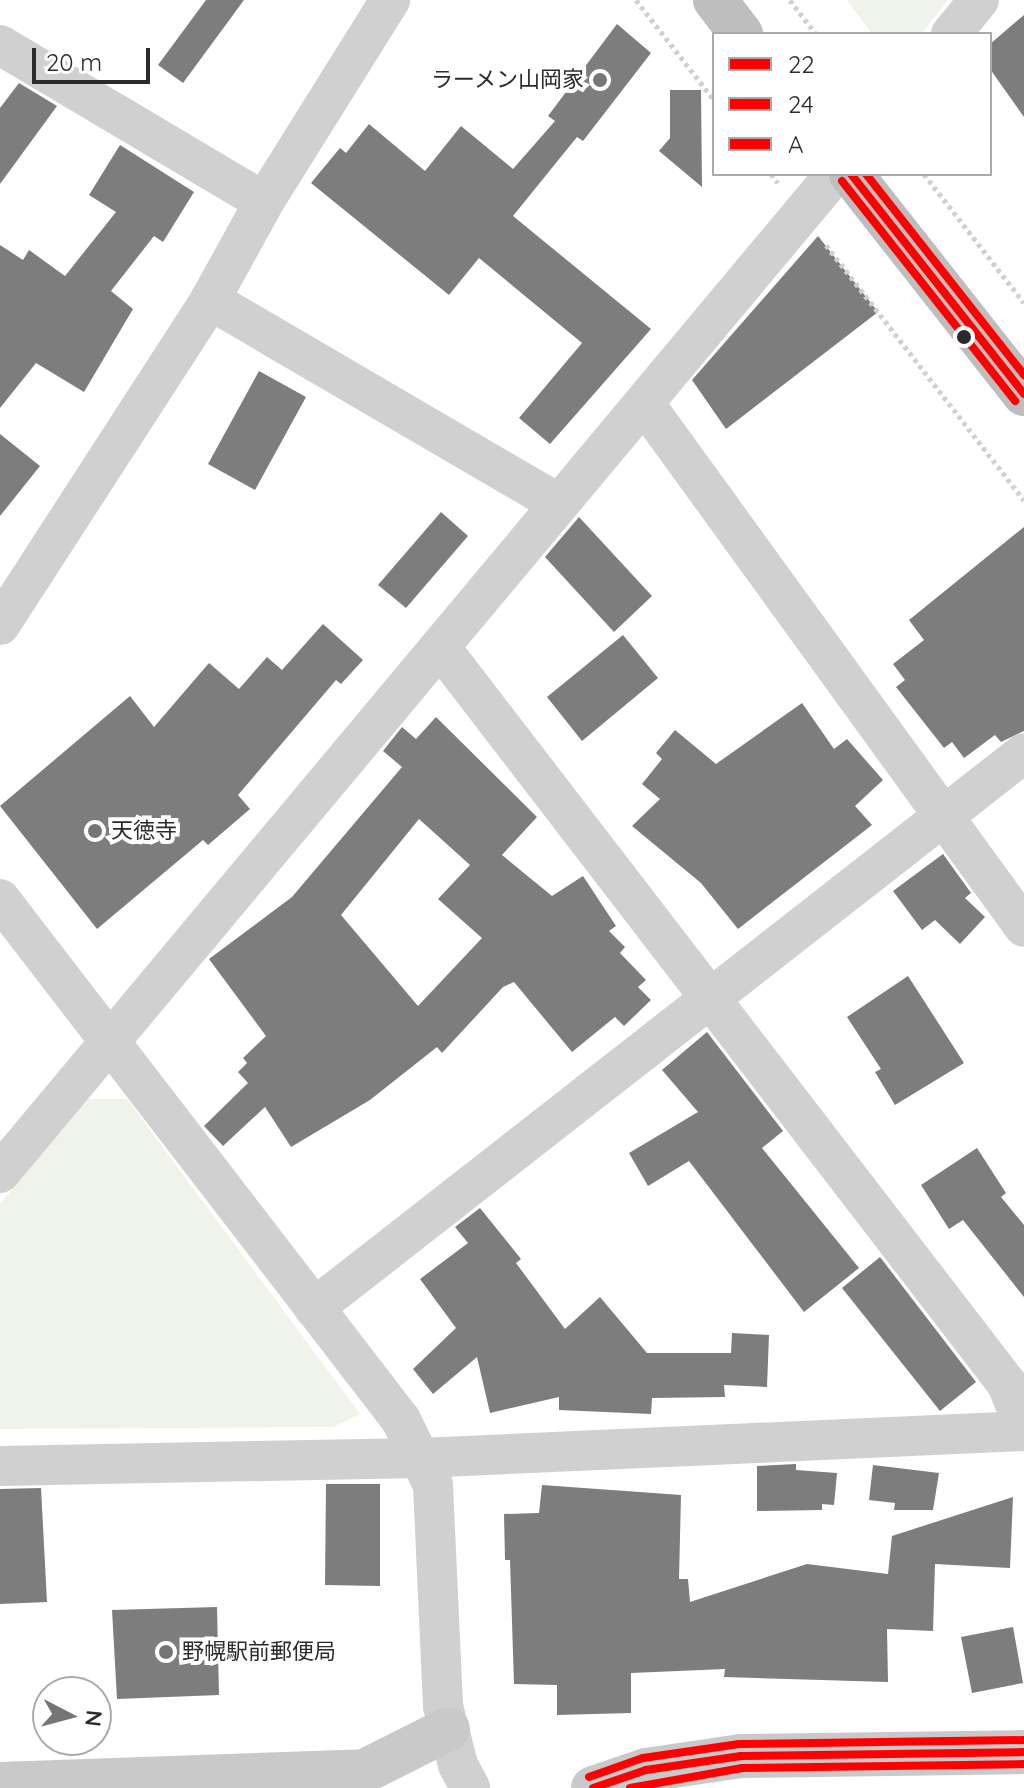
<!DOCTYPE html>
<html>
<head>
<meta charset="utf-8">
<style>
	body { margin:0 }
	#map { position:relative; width:1024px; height:1788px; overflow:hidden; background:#fff; font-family:Quicksand,"Noto Sans JP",sans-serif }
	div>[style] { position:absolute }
	.green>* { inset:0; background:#eff3ea }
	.building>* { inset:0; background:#7d7d7d }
	.path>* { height:5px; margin-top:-2.5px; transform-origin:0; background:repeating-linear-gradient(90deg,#d0d0d0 0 4px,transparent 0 8px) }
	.street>* { height:40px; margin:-20px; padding:0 20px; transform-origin:20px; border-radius:20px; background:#d0d0d0 }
	.secondary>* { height:44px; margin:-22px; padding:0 22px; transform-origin:22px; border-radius:22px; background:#c9c9c9 }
	.highway>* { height:44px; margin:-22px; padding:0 22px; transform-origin:22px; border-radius:22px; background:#bebebe }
	.bus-1>* { height:8px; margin:-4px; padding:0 4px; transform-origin:4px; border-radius:4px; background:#f00 }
	.bus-2>* { height:8px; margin:-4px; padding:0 4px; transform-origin:4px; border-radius:4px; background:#f00 }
	.bus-3>* { height:8px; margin:-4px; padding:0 4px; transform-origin:4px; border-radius:4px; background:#f00 }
	.dots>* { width:22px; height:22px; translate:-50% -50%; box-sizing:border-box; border:4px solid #fff; border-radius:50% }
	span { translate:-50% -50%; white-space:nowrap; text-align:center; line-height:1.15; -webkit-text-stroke:8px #fff; paint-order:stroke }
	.poi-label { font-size:22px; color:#2b2b2b }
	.right { translate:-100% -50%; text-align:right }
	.left { translate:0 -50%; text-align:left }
	.legend { position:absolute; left:712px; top:32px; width:280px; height:144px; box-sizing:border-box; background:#fff; border:2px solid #aaa; margin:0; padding:10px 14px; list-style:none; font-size:24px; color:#2b2b2b }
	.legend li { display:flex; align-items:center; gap:16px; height:40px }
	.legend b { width:40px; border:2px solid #aaa }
	.north { position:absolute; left:32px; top:1676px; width:80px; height:80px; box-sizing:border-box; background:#fff; border:2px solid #aaa; border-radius:50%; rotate:96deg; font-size:22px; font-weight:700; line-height:32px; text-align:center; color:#2b2b2b }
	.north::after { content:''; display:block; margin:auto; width:28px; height:36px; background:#757575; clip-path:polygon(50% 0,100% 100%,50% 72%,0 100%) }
	.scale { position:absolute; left:32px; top:48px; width:118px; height:36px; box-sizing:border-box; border:4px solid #2b2b2b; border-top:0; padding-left:10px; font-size:24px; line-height:28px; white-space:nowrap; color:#2b2b2b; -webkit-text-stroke:6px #fff; paint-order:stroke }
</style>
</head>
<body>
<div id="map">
	<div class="green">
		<i style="clip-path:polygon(847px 0,948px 0,921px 34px,872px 34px)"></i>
		<i style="clip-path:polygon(87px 1099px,127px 1099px,360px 1414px,333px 1427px,0 1429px,0 1204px)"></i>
	</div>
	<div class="building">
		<i style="clip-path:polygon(206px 0,244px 0,183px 83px,158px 65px)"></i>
		<i style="clip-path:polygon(1024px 15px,1024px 117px,990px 69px,990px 44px)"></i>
		<i style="clip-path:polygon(617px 24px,651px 53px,583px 141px,577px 137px,513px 216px,651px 329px,550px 444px,519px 418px,582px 343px,479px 258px,449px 295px,311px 183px,340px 148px,346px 153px,369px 124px,425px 171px,461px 126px,513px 169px,555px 121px,548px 116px)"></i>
		<i style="clip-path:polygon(19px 83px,57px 106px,0 184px,0 108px)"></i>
		<i style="clip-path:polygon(670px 90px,701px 90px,702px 187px,659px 151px,670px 138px)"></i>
		<i style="clip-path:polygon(120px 145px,194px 192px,163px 242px,154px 236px,111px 291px,133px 309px,84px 392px,36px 363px,0 408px,0 245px,23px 260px,29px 250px,65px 276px,116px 212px,89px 195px)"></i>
		<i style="clip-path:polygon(818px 236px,878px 312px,726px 429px,692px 380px)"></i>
		<i style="clip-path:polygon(259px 371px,306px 397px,255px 490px,208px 464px)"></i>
		<i style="clip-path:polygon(0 434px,40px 466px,0 516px)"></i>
		<i style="clip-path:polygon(441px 512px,468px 536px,406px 608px,378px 585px)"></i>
		<i style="clip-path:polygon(579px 517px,652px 596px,614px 632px,545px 557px)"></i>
		<i style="clip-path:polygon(1024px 527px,1024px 731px,1001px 742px,995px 735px,964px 758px,952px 742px,944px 748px,896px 687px,905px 680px,893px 664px,924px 640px,909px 620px)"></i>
		<i style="clip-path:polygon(323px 624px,363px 660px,341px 684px,336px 680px,238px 795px,250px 809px,208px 845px,203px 840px,97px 929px,0 806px,130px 696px,154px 727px,209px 663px,239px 689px,267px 657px,282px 670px)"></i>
		<i style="clip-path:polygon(623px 635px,658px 678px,582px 741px,547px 697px)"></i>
		<i style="clip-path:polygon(802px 703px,834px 749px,847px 739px,883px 780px,855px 806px,872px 825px,738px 929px,701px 883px,632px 826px,660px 799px,642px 784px,662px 759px,656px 753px,675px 730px,716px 764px)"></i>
		<i style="clip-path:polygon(evenodd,436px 717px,537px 817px,502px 855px,552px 896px,583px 876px,616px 926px,609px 931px,625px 947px,620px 953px,646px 980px,638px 987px,651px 1000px,624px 1026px,615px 1017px,572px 1052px,514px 982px,503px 987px,442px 1053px,437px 1047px,370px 1100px,291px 1147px,265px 1107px,223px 1146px,204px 1126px,248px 1083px,238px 1072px,247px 1063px,243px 1058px,266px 1036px,209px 959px,292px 897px,402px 767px,383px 751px,402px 727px,416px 739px,436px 717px,419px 819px,470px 865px,438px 899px,482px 938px,418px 1006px,341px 915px,419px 819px)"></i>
		<i style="clip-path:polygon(943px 854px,971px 893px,965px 898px,985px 917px,960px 944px,935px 920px,922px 930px,893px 891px)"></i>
		<i style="clip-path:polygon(908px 976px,964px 1063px,895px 1105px,875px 1072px,881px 1069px,847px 1017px)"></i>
		<i style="clip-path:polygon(707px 1032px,783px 1131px,762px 1148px,859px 1268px,804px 1312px,689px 1161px,648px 1186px,629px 1153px,698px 1112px,662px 1070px)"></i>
		<i style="clip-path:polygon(977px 1148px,1006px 1193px,1001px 1197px,1024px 1225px,1024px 1297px,963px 1220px,949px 1229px,921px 1185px)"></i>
		<i style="clip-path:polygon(480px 1208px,521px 1259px,516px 1263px,565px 1329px,600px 1297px,647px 1353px,731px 1353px,732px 1333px,769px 1335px,767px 1387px,724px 1385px,725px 1397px,652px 1398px,651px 1414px,559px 1410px,559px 1397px,490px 1413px,477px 1357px,433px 1394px,413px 1369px,456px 1328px,420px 1279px,468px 1243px,455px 1227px)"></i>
		<i style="clip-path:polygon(880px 1257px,976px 1382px,940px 1411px,842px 1288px)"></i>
		<i style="clip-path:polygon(796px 1464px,796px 1470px,837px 1473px,834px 1505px,822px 1504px,822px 1510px,757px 1511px,757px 1466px)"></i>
		<i style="clip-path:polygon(873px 1465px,939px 1473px,933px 1510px,894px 1510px,895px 1503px,869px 1500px)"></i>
		<i style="clip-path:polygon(326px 1484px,380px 1484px,380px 1586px,325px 1585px)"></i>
		<i style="clip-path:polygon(542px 1485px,681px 1495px,679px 1579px,688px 1579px,690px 1602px,807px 1564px,888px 1574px,892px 1536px,1013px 1497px,1010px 1568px,935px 1564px,933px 1631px,887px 1629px,888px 1682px,724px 1677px,725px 1669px,631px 1673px,631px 1713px,557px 1715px,557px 1685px,514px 1684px,510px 1560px,505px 1560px,504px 1514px,539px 1513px)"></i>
		<i style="clip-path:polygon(41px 1488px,47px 1602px,0 1604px,0 1489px)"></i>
		<i style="clip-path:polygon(217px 1607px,219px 1695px,117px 1699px,112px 1610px)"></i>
		<i style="clip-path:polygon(1013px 1627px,1023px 1683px,972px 1693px,961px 1637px)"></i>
	</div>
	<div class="path">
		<i style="left:636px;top:0;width:127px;rotate:52deg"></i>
		<i style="left:790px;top:0;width:43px;rotate:52.6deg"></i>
		<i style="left:771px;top:174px;width:11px;rotate:52deg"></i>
		<i style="left:924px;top:174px;width:163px;rotate:52.2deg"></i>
		<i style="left:826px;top:245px;width:323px;rotate:52.2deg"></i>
	</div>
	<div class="street">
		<i style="left:951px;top:34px;width:44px;rotate:-50.5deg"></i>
		<i style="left:0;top:45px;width:307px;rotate:30.7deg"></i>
		<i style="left:210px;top:300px;width:404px;rotate:30.3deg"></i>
		<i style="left:644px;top:403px;width:647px;rotate:54.05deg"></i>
		<i style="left:0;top:625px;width:387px;rotate:-57.1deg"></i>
		<i style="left:210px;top:300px;width:112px;rotate:-61.1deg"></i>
		<i style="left:264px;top:202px;width:238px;rotate:-58deg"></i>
		<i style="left:440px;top:647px;width:930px;rotate:52.43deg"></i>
		<i style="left:1007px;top:1384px;width:46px;rotate:68.4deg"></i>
		<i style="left:0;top:899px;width:657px;rotate:52.42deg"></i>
		<i style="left:401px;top:1420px;width:72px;rotate:63.8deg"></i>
		<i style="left:433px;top:1485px;width:221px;rotate:87.4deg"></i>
		<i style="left:443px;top:1706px;width:61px;rotate:75.7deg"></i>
		<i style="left:458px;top:1765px;width:26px;rotate:62deg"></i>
		<i style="left:0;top:1173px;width:1302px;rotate:-50.11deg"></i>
		<i style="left:314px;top:1308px;width:901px;rotate:-38.01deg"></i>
		<i style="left:0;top:1466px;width:420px;rotate:-1.1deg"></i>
		<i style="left:420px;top:1458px;width:605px;rotate:-2.56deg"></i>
	</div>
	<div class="secondary">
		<i style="left:0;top:1784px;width:365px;rotate:-2deg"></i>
		<i style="left:365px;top:1771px;width:93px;rotate:-26.8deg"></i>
		<i style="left:593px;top:1788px;width:56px;rotate:-18.8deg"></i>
		<i style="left:646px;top:1770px;width:96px;rotate:-8.4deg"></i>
		<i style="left:741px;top:1756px;width:283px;rotate:-0.8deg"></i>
	</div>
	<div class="highway">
		<i style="left:715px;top:0;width:43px;rotate:52.6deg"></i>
		<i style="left:851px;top:174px;width:280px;rotate:51.8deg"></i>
	</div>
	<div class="bus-1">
		<i style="left:851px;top:174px;width:280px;rotate:51.8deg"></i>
		<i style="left:593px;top:1788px;width:56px;rotate:-18.8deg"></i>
		<i style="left:646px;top:1770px;width:96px;rotate:-8.4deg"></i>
		<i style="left:741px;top:1756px;width:283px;rotate:-0.8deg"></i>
	</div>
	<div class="bus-2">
		<i style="left:842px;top:181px;width:280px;rotate:51.8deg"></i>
		<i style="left:630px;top:1788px;width:114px;rotate:-10.1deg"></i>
		<i style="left:742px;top:1768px;width:282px;rotate:-0.8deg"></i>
	</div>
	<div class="bus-3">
		<i style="left:866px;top:174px;width:256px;rotate:51.8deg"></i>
		<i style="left:589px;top:1777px;width:57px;rotate:-19.4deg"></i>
		<i style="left:643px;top:1758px;width:97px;rotate:-8.3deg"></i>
		<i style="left:739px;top:1744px;width:285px;rotate:-0.8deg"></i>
	</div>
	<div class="dots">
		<i style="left:600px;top:80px;background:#757575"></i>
		<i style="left:964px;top:337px;background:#2b2b2b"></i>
		<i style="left:95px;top:831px;background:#757575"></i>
		<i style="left:166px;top:1652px;background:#757575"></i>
	</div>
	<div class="poi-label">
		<span class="right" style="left:584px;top:80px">ラーメン山岡家</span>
		<span class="left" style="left:111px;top:831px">天徳寺</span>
		<span class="left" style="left:182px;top:1652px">野幌駅前郵便局</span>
	</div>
	<ul class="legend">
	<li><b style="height:10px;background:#f00"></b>22</li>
	<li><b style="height:10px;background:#f00"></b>24</li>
	<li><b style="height:10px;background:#f00"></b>A</li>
	</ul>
	<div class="north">N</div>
	<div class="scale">20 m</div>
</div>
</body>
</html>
